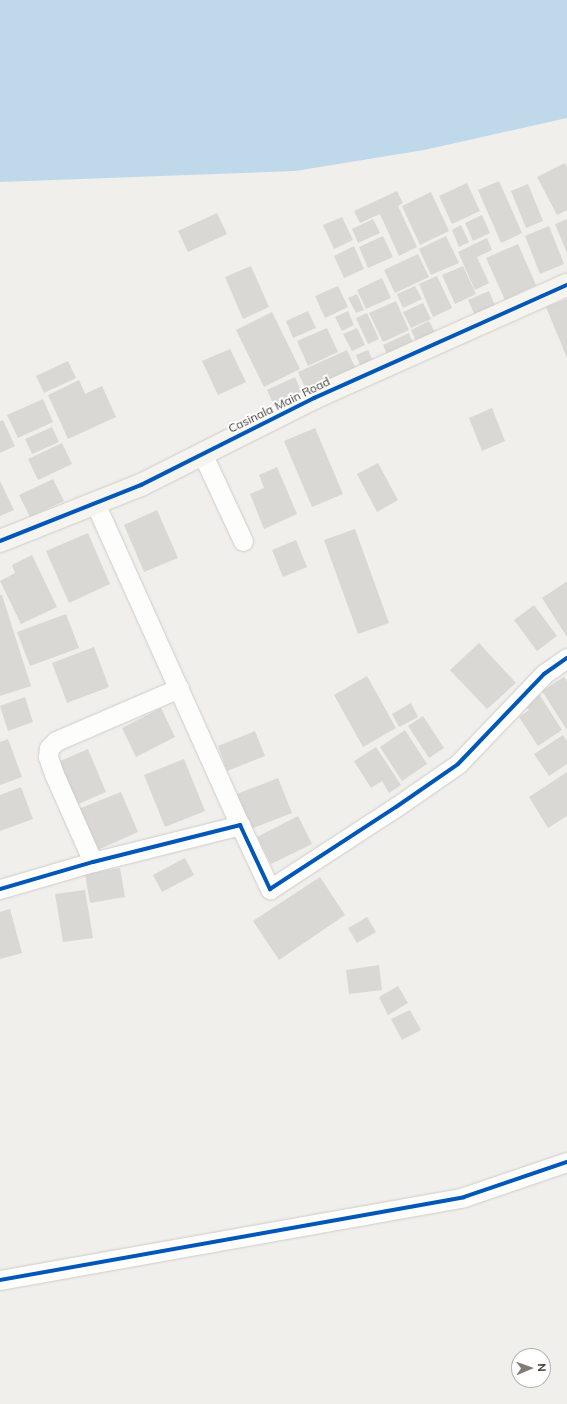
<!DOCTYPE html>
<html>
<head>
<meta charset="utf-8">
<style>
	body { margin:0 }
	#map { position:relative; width:567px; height:1404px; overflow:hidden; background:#f0efeb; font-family:Mulish,sans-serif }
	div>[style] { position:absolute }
	.water>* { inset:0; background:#bfd9ea }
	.building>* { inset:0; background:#d9d8d4 }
	.roads { filter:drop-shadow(0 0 1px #ceccc9) drop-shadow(0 0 1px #ceccc9) }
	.street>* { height:19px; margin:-9.5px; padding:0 9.5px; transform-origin:9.5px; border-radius:9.5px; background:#fdfdfc }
	.secondary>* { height:22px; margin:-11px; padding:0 11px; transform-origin:11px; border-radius:11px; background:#f6f4ef }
	.cycleway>* { height:4px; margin:-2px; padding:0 2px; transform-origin:2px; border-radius:2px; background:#0057b8 }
	span { translate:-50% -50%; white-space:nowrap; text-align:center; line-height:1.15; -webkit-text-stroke:4px #fff; paint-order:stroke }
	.street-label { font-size:12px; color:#454037 }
	.north { position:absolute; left:511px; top:1348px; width:40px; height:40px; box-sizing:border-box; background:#fff; border:1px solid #b5b3af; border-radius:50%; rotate:88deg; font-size:11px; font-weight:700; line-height:16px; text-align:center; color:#454037 }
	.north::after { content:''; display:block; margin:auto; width:14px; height:18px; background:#817d76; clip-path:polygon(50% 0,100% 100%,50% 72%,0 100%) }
</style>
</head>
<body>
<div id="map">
	<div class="water">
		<i style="clip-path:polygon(0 0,567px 0,567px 118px,424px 150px,295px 171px,0 182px)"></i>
	</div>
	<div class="building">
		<i style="clip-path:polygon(565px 163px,567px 168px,567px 210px,557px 215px,537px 177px)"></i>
		<i style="clip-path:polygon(499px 181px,522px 233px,501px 243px,478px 190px)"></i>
		<i style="clip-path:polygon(467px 183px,480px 211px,452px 224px,439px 196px)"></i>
		<i style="clip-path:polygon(528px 184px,543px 221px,526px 228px,511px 191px)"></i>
		<i style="clip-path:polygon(397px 191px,403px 203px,398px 206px,417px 247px,399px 256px,380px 214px,360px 223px,354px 211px)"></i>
		<i style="clip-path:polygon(431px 192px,449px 231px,420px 245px,402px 206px)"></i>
		<i style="clip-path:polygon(217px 213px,227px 234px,188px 252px,178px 231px)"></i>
		<i style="clip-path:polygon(482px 215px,490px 233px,473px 241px,465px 223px)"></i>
		<i style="clip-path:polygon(342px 217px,353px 240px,334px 249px,323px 225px)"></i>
		<i style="clip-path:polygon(373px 219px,380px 233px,358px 243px,352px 229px)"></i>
		<i style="clip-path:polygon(567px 219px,567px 253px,555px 224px)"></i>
		<i style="clip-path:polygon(461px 225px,469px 242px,459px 247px,452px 230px)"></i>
		<i style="clip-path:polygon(549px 226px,564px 264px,540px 274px,525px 236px)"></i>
		<i style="clip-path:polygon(383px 236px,393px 257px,368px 268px,359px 247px)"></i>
		<i style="clip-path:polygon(446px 236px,459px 263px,431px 275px,419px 249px)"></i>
		<i style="clip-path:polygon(487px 238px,492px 250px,477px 257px,489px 283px,475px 290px,458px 252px)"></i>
		<i style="clip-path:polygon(518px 244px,536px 285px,505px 300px,486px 258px)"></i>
		<i style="clip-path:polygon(354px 246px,364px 269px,344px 278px,334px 256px)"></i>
		<i style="clip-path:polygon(418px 254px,429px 277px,395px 293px,384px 270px)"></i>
		<i style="clip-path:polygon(251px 266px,269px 307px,243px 319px,225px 277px)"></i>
		<i style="clip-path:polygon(463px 266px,476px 294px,455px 304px,442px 275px)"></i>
		<i style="clip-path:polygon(437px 276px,452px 308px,433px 317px,419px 284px)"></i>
		<i style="clip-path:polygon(382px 278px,391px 298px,366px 309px,357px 290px)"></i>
		<i style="clip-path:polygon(338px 286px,348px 307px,325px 318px,315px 296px)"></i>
		<i style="clip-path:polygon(415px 286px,422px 299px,403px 308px,397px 294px)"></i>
		<i style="clip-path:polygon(489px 291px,496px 308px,476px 318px,468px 300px)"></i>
		<i style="clip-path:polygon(357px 294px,364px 310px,356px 313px,348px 298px)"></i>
		<i style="clip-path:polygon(567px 299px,567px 358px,546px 307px)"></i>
		<i style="clip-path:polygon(396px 301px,409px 330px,383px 342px,369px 313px)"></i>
		<i style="clip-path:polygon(423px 303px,431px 319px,411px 328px,403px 312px)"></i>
		<i style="clip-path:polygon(308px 311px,316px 328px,293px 338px,286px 321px)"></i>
		<i style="clip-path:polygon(348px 311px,354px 325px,342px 331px,335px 317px)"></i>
		<i style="clip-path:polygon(272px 312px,300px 369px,264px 387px,236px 330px)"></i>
		<i style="clip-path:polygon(367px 313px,379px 339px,368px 344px,356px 318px)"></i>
		<i style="clip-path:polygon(429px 321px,435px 333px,416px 341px,411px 330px)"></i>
		<i style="clip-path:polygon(327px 328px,338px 352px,308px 366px,297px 341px)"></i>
		<i style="clip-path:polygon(357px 328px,365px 345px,352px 351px,343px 334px)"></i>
		<i style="clip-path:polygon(409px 333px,414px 346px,389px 358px,383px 345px)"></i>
		<i style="clip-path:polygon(230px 349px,246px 382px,218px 395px,202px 361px)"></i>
		<i style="clip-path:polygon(347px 350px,356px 369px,307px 392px,298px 372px)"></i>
		<i style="clip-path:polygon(368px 350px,373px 361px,361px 367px,356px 355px)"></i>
		<i style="clip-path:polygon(68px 361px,76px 378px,44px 393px,36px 376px)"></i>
		<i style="clip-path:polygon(295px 377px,303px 396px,275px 408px,267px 390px)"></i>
		<i style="clip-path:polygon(79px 380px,85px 394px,102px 386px,116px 417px,68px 439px,48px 395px)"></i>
		<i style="clip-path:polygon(43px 399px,53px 422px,18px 438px,7px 415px)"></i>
		<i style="clip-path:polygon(492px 408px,505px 441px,482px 451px,469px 418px)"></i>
		<i style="clip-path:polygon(3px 420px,15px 446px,0 453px,0 421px)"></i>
		<i style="clip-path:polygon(52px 427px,59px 442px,32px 454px,25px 439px)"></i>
		<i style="clip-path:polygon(315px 428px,343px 494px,312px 507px,284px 441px)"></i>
		<i style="clip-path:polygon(62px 443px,72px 464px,38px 480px,28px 459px)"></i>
		<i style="clip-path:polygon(378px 463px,398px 500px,377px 512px,357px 474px)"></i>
		<i style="clip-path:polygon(277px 467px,297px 514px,264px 529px,250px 494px,264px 488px,259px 475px)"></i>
		<i style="clip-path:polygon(53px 479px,64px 501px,30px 517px,19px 495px)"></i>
		<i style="clip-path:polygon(0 481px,14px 510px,0 516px)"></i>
		<i style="clip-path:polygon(157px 510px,178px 558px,144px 572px,124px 525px)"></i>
		<i style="clip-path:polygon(355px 529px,389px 623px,358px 634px,324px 540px)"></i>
		<i style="clip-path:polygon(88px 533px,110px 584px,69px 603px,46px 551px)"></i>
		<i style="clip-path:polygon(296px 540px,307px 567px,283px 577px,272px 550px)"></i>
		<i style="clip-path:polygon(32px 555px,57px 607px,21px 624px,0 581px,15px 573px,12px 565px)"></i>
		<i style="clip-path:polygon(566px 582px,567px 583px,567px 637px,542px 598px)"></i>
		<i style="clip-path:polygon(0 595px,2px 595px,31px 686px,0 696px)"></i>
		<i style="clip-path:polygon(534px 605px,557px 636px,537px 651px,514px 620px)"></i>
		<i style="clip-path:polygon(66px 614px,79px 648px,30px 666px,17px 632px)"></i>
		<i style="clip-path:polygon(479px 643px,516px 683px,487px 709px,450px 670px)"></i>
		<i style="clip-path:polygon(94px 647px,109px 687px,67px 703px,52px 663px)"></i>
		<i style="clip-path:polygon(367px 676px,396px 728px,363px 747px,334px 695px)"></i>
		<i style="clip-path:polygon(564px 677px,567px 681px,567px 730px,542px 691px)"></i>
		<i style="clip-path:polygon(539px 694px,562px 730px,538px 746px,519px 717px,529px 710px,524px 703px)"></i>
		<i style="clip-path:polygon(25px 697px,33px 722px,8px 731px,0 706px)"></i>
		<i style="clip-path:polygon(411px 703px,418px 717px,399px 727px,392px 714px)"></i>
		<i style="clip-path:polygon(161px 708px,175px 737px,136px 757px,122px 728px)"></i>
		<i style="clip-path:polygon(423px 716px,444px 748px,429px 758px,408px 726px)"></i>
		<i style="clip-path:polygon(405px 730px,427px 764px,402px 781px,380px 747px)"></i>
		<i style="clip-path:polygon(255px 731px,265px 756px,227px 771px,218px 746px)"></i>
		<i style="clip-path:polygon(563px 735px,567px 741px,567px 764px,549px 776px,534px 754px)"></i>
		<i style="clip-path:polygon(8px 739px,22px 777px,0 785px,0 742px)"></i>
		<i style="clip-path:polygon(376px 747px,401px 785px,389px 793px,382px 781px,371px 788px,354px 761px)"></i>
		<i style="clip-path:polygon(88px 749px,106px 792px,76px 805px,58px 762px)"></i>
		<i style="clip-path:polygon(184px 759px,205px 811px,165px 827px,144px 775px)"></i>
		<i style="clip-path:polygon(567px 772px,567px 816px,548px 828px,529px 797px)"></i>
		<i style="clip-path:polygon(278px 778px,292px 813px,246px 831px,232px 796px)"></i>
		<i style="clip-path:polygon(21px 787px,33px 819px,0 831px,0 795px)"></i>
		<i style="clip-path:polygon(121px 792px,138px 832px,93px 852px,76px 810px)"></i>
		<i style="clip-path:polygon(298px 816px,312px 844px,271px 864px,257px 837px)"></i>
		<i style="clip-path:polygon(185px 858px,194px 875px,162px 892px,153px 875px)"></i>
		<i style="clip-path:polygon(120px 868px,125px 897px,90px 903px,85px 874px)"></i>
		<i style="clip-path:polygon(320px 877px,345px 915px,279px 960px,253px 921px)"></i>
		<i style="clip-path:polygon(85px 890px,93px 938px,63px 942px,55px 894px)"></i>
		<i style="clip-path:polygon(10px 909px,22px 953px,0 959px,0 912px)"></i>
		<i style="clip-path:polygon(367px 917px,376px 932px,357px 943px,348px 928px)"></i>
		<i style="clip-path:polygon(379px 965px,382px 990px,349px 994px,346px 970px)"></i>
		<i style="clip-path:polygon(398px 986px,408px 1003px,388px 1015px,379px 997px)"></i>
		<i style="clip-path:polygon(410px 1010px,421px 1030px,402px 1040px,391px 1019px)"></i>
	</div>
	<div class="roads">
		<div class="street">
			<i style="left:202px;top:453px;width:97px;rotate:65deg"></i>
			<i style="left:95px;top:503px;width:353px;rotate:65.8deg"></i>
			<i style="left:93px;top:862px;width:96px;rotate:-113.9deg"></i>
			<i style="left:54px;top:774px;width:18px;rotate:-109deg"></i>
			<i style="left:48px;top:757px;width:9px;rotate:-84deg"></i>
			<i style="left:49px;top:748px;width:10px;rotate:-45deg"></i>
			<i style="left:56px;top:741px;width:134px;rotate:-23.3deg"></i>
			<i style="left:0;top:889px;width:97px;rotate:-16.2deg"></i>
			<i style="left:93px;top:862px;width:152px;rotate:-14.1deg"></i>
			<i style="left:240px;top:825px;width:71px;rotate:64.9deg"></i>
			<i style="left:270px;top:889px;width:150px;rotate:-33.1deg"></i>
			<i style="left:396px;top:807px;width:75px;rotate:-34.7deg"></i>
			<i style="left:458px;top:764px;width:124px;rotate:-46.3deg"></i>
			<i style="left:544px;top:674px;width:28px;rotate:-35deg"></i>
			<i style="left:0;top:1280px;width:471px;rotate:-10.1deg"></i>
			<i style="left:464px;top:1197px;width:109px;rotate:-18.8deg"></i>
		</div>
		<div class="secondary">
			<i style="left:0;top:541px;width:152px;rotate:-21.7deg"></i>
			<i style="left:141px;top:485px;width:194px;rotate:-26.7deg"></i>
			<i style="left:314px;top:398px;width:277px;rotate:-24.1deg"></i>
		</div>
	</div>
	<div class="cycleway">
		<i style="left:0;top:541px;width:152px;rotate:-21.7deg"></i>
		<i style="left:141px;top:485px;width:194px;rotate:-26.7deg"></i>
		<i style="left:314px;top:398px;width:277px;rotate:-24.1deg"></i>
		<i style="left:0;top:889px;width:97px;rotate:-16.2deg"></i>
		<i style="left:93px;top:862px;width:152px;rotate:-14.1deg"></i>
		<i style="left:240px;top:825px;width:71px;rotate:64.9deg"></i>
		<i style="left:270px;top:889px;width:150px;rotate:-33.1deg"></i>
		<i style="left:396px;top:807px;width:75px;rotate:-34.7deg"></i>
		<i style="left:458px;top:764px;width:124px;rotate:-46.3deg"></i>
		<i style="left:544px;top:674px;width:28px;rotate:-35deg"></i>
		<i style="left:0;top:1280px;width:471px;rotate:-10.1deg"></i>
		<i style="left:464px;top:1197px;width:109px;rotate:-18.8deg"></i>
	</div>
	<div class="street-label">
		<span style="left:279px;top:405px;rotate:-26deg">Casinala Main Road</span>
	</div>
	<div class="north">N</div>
</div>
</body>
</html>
